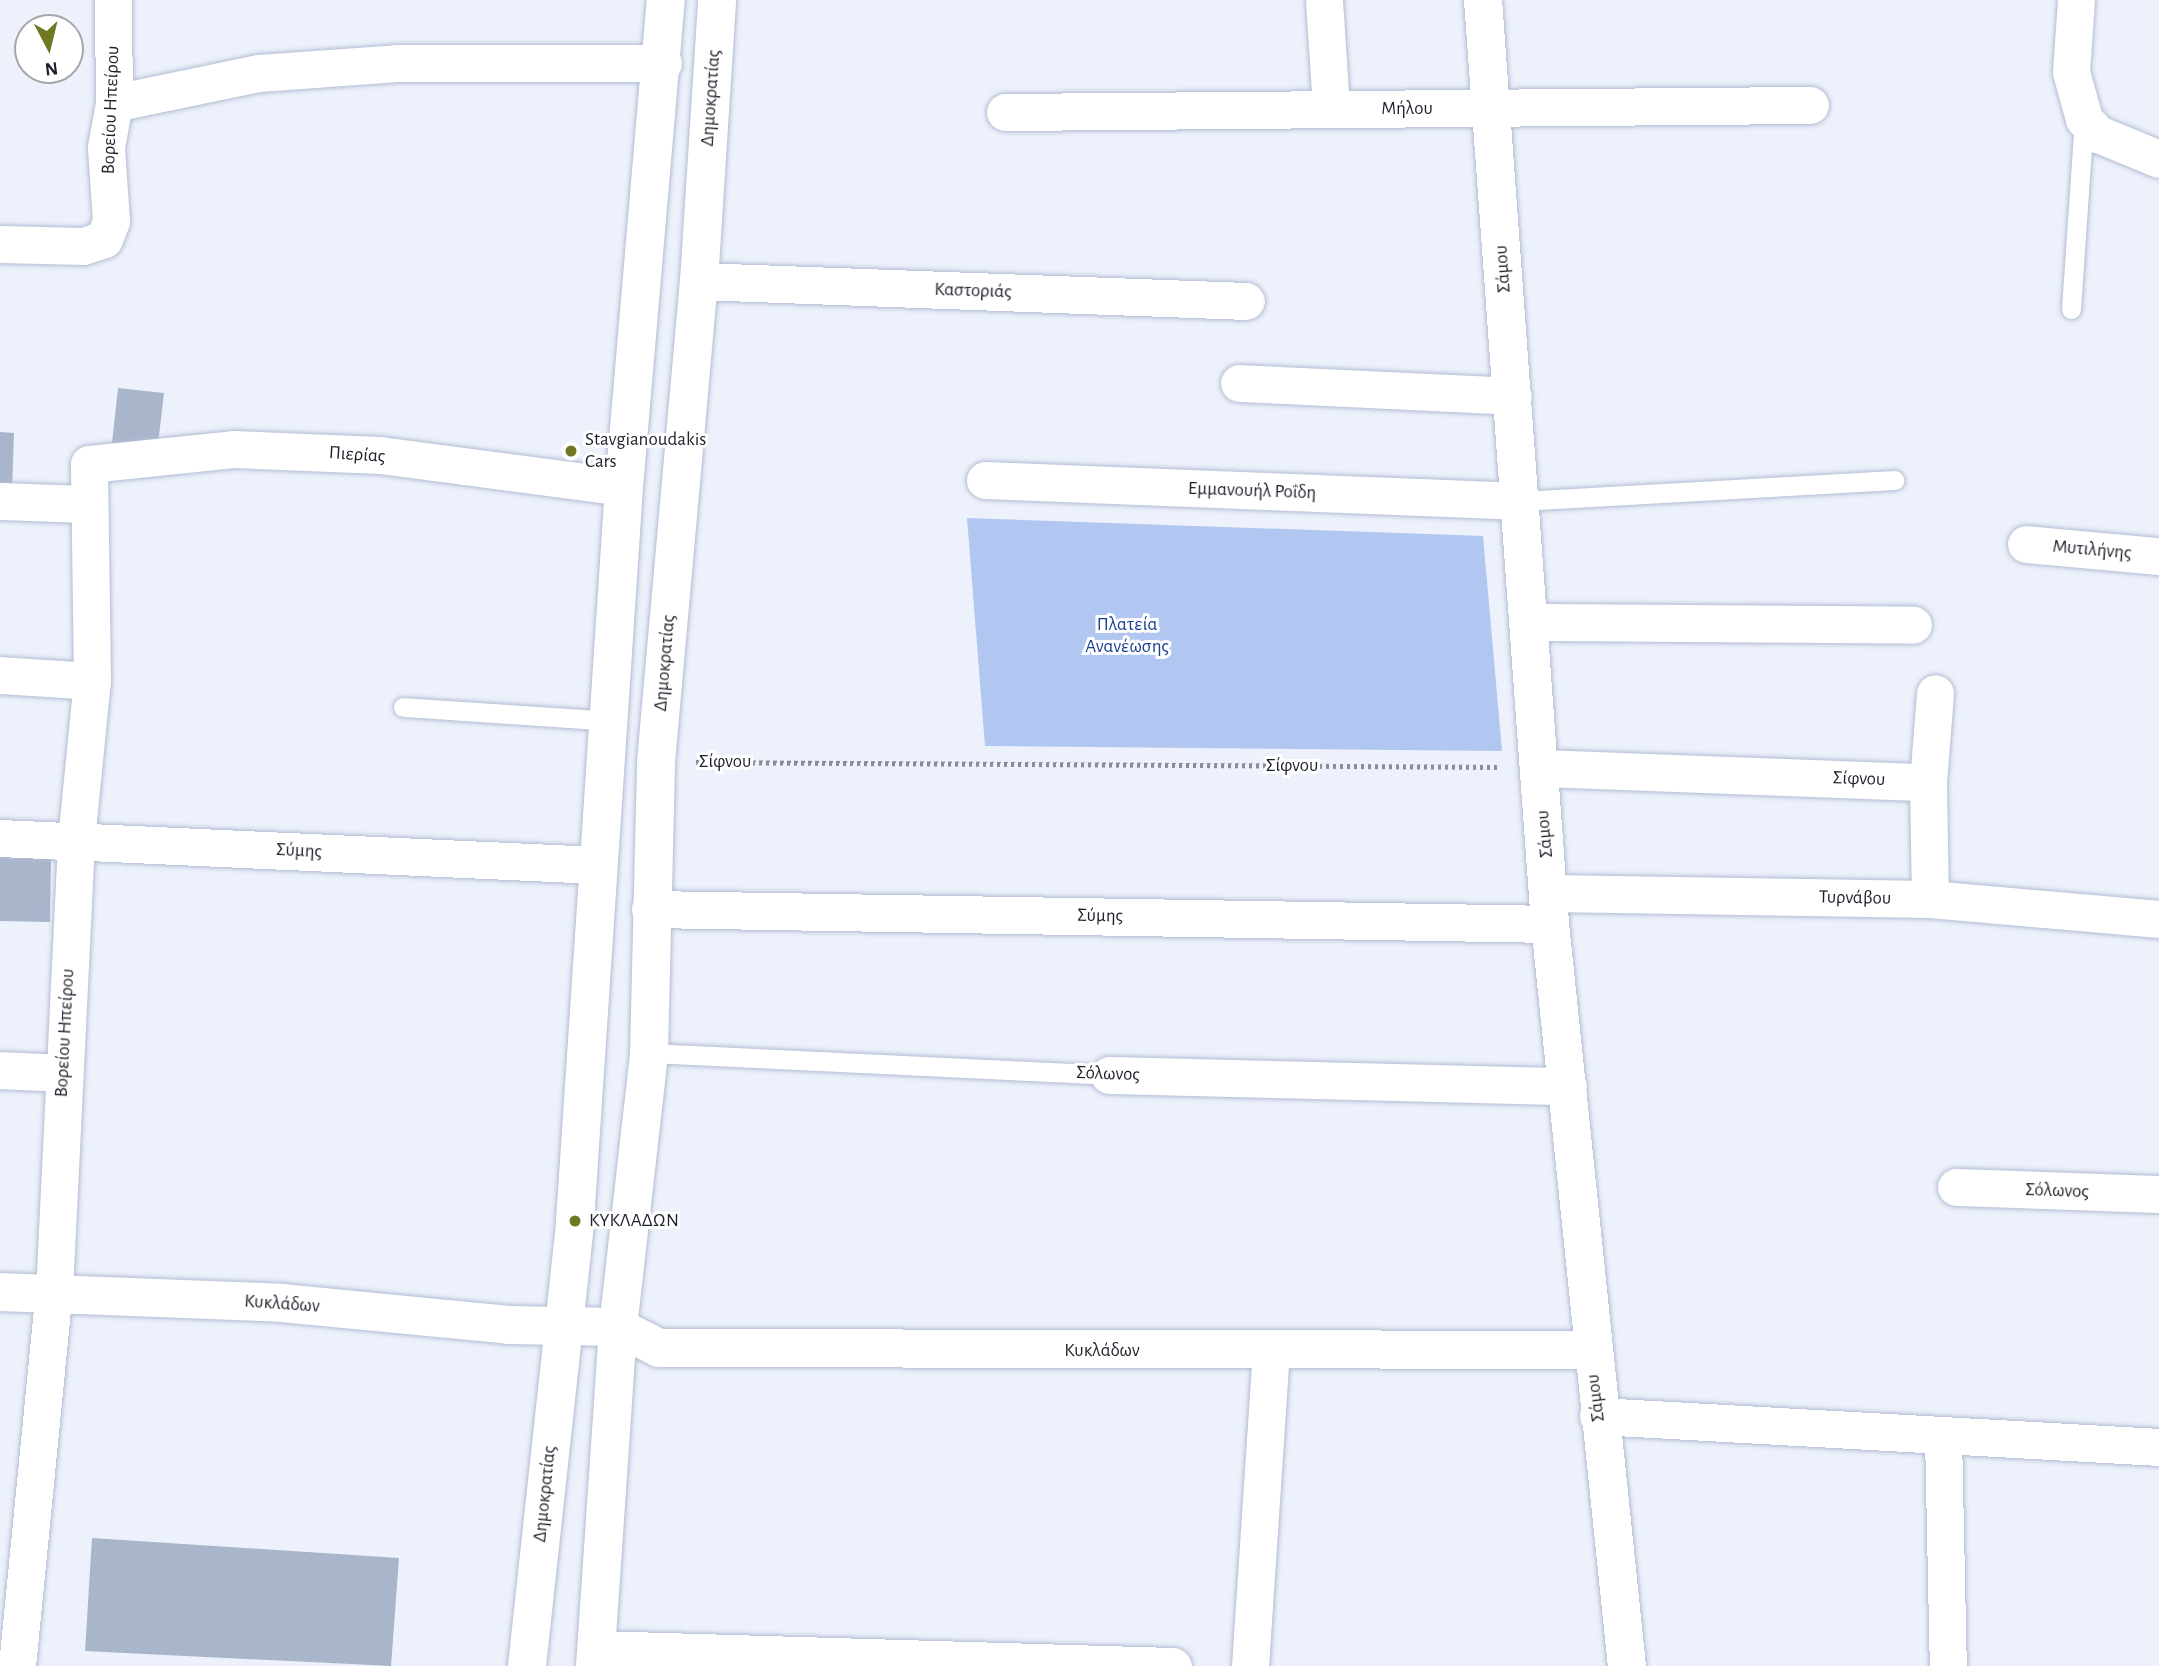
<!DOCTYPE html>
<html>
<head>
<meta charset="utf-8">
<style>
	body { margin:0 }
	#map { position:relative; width:2159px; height:1666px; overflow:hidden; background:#ecf1fb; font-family:"Alegreya Sans",sans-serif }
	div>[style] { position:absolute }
	.green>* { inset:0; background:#b1c6f1 }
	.building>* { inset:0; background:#a9b5cb }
	.path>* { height:4.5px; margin-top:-2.25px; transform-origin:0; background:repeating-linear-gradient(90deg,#898d97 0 3.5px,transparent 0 7px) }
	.roads { filter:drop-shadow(0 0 2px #b2bdd3) drop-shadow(0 0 2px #b2bdd3) }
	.lane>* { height:19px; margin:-9.5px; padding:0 9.5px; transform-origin:9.5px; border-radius:9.5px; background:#fff }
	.street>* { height:37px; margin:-18.5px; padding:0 18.5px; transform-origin:18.5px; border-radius:18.5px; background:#fff }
	.secondary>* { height:38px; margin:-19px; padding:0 19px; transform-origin:19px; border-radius:19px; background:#fff }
	.dots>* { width:19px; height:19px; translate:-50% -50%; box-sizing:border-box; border:4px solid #fff; border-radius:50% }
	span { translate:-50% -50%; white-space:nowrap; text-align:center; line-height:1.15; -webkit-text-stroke:6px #fff; paint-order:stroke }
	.street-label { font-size:19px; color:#1d212a }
	.poi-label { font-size:19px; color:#1d212a }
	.left { translate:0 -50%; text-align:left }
	.park-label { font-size:19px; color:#1d3f93 }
	.north { position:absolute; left:14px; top:14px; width:70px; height:70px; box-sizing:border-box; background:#fff; border:2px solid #a5a6aa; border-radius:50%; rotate:173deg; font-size:19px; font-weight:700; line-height:28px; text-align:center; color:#1d212a }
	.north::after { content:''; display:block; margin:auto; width:24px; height:32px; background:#717822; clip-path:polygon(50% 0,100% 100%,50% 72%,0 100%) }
</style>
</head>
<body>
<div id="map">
	<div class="green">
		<i style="clip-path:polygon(967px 518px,1483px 536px,1502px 751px,985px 746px)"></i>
	</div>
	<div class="building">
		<i style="clip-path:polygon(118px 388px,164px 393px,158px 444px,112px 443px)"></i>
		<i style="clip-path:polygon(0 432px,14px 433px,12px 491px,0 491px)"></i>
		<i style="clip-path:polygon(0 855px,51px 857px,50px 922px,0 921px)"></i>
		<i style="clip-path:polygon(92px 1538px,399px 1558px,391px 1666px,85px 1651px)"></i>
	</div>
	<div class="path">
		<i style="left:696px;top:762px;width:803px;rotate:0.36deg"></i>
	</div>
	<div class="roads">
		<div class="lane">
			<i style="left:2071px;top:309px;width:189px;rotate:-86.1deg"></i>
			<i style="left:1520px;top:501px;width:375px;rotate:-3.2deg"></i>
			<i style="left:403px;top:707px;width:209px;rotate:3.8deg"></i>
			<i style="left:649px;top:1053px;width:461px;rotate:2.7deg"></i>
		</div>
		<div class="street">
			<i style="left:1324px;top:0;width:109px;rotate:86.3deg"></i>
			<i style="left:2076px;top:0;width:72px;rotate:94deg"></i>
			<i style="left:2071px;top:72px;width:49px;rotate:74.5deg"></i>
			<i style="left:2084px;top:119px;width:21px;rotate:47deg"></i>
			<i style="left:2098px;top:134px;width:66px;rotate:22.3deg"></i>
			<i style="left:114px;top:103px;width:148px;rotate:-11.7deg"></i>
			<i style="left:259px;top:73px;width:138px;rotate:-4.1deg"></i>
			<i style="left:397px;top:63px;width:266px"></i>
			<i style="left:1005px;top:112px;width:805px;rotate:-0.5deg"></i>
			<i style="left:0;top:244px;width:83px;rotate:1.4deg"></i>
			<i style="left:83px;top:246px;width:22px;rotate:-18deg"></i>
			<i style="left:104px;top:239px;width:19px;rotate:-69deg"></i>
			<i style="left:111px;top:221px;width:74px;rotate:-93.9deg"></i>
			<i style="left:106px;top:147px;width:45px;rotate:-79.7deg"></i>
			<i style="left:114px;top:103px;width:103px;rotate:-90.6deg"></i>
			<i style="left:699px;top:281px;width:547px;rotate:2.09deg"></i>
			<i style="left:1239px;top:383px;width:274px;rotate:2.7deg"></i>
			<i style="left:985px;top:480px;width:535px;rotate:2.25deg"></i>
			<i style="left:0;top:501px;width:87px;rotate:2deg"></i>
			<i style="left:2026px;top:544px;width:134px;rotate:5.2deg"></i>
			<i style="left:1529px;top:622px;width:384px;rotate:0.4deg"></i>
			<i style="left:0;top:675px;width:92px;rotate:3.7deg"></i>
			<i style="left:1539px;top:768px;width:389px;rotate:2.1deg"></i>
			<i style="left:0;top:838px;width:598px;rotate:2.59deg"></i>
			<i style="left:1550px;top:893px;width:380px;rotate:0.9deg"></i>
			<i style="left:1930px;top:899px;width:230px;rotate:5deg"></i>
			<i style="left:1930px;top:899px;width:117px;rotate:-91deg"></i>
			<i style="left:1928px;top:782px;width:89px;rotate:-85.5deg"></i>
			<i style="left:650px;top:909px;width:900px;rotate:0.95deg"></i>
			<i style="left:0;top:1070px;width:63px;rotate:2.7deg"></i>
			<i style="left:1109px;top:1075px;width:459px;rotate:1.4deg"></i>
			<i style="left:1956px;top:1187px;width:203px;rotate:2deg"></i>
			<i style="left:1598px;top:1416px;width:562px;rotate:3.16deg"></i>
			<i style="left:1943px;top:1435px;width:231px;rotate:88.8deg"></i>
			<i style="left:596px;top:1649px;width:577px;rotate:1.69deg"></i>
			<i style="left:17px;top:1666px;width:376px;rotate:-84.4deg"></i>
			<i style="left:54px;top:1292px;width:453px;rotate:-87.2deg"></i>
			<i style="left:76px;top:840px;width:160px;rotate:-84.3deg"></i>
			<i style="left:92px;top:681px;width:217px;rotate:-90.8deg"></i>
			<i style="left:89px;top:464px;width:145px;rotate:-5.9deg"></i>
			<i style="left:233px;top:449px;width:147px;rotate:2.3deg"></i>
			<i style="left:380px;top:455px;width:246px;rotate:7.5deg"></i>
			<i style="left:1250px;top:1666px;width:315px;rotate:-86.2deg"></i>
		</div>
		<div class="secondary">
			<i style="left:1483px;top:0;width:926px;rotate:85.85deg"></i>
			<i style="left:1550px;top:924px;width:746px;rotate:84.08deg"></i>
			<i style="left:0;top:1292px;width:282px;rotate:2.2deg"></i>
			<i style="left:282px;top:1303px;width:228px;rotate:5.5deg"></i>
			<i style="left:509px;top:1325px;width:109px;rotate:1.1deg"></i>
			<i style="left:618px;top:1327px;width:46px;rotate:27.1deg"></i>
			<i style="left:659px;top:1348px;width:932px;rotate:0.12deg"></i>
			<i style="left:527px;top:1666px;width:448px;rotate:-83.8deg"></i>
			<i style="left:575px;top:1221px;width:736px;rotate:-86.18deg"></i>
			<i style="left:624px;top:487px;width:489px;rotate:-85.1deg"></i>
			<i style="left:595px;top:1666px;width:340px;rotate:-86.1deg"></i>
			<i style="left:618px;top:1327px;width:276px;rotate:-83.5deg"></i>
			<i style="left:649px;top:1053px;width:291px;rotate:-88.6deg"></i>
			<i style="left:656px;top:762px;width:483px;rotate:-84.9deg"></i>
			<i style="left:699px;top:281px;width:282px;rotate:-86.3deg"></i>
		</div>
	</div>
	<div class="dots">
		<i style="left:571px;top:451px;background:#717822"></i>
		<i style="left:575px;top:1221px;background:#717822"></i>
	</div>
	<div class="street-label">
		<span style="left:711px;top:98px;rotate:-86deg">Δημοκρατίας</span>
		<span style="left:1407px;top:109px">Μήλου</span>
		<span style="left:111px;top:110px;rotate:-88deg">Βορείου Ηπείρου</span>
		<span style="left:1503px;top:269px;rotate:-94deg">Σάμου</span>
		<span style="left:973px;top:291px;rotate:2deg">Καστοριάς</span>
		<span style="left:357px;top:455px;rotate:4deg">Πιερίας</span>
		<span style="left:1252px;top:491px;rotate:2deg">Εμμανουήλ Ροΐδη</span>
		<span style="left:2092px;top:550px;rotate:5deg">Μυτιλήνης</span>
		<span style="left:665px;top:663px;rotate:-85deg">Δημοκρατίας</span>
		<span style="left:725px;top:762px">Σίφνου</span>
		<span style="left:1292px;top:766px">Σίφνου</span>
		<span style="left:1859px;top:779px;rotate:2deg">Σίφνου</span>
		<span style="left:1545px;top:834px;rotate:-95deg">Σάμου</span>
		<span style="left:299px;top:851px;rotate:3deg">Σύμης</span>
		<span style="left:1855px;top:898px;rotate:1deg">Τυρνάβου</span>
		<span style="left:1100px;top:916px;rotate:1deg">Σύμης</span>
		<span style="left:65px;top:1033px;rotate:-87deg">Βορείου Ηπείρου</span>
		<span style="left:1108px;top:1074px;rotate:2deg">Σόλωνος</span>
		<span style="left:2057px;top:1191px;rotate:2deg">Σόλωνος</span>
		<span style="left:282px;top:1304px;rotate:4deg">Κυκλάδων</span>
		<span style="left:1102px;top:1351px">Κυκλάδων</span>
		<span style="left:1596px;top:1398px;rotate:-97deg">Σάμου</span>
		<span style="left:545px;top:1494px;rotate:-84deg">Δημοκρατίας</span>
	</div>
	<div class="poi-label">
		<span class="left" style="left:585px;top:451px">Stavgianoudakis<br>Cars</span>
		<span class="left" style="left:589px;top:1221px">ΚΥΚΛΑΔΩΝ</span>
	</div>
	<div class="park-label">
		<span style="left:1127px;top:636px">Πλατεία<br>Ανανέωσης</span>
	</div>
	<div class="north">N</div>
</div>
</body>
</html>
